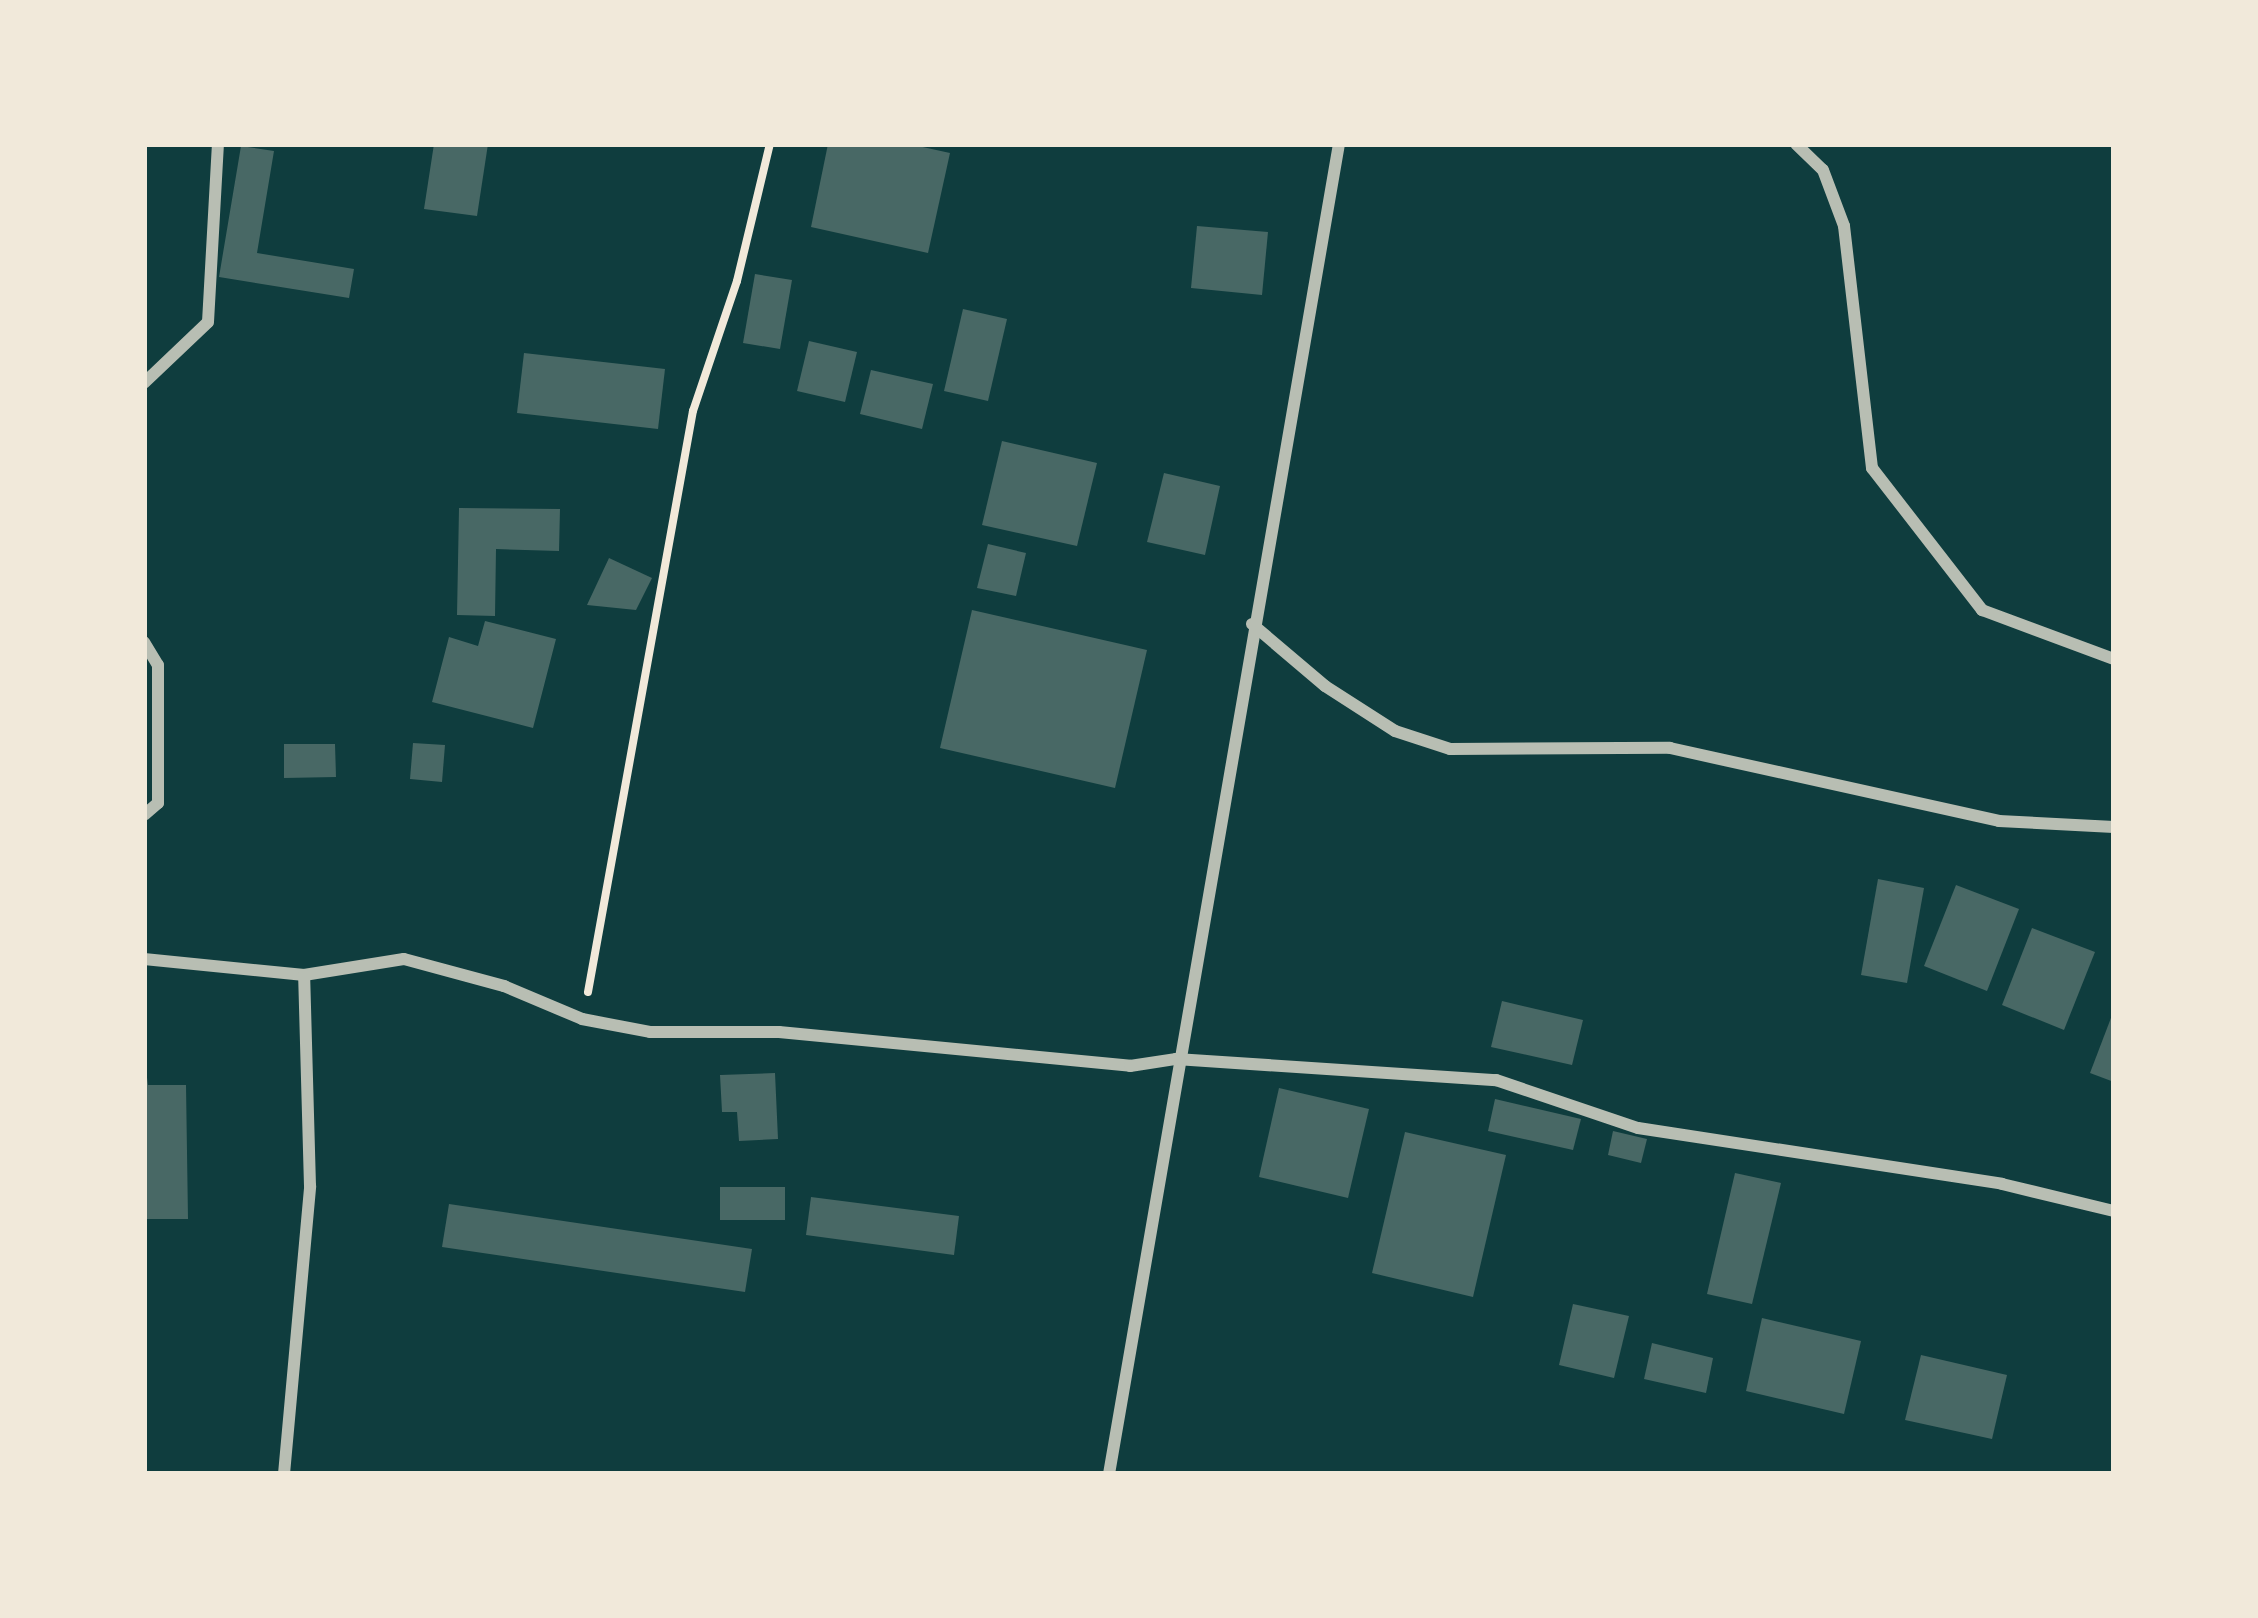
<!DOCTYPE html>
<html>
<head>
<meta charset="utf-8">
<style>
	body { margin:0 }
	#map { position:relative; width:2258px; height:1618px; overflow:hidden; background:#0f3d3e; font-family:"Roboto Condensed",sans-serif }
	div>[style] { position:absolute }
	.building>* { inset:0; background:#486865 }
	.path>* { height:8px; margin:-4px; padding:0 4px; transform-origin:4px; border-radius:4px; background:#f1e9da }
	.minor>* { height:12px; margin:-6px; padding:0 6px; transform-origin:6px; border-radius:6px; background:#b8beb3 }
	span { translate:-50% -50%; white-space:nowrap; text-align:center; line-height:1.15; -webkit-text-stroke:9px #f1e9da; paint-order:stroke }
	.frame { position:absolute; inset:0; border:147px solid #f1e9da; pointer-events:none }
</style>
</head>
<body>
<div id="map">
	<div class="building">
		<i style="clip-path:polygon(434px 144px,488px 144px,477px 216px,424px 209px)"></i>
		<i style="clip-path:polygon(828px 144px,909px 144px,950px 153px,928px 253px,811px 227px)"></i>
		<i style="clip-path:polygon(241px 146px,274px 151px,257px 253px,354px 269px,349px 298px,219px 277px)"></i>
		<i style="clip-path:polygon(1197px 226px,1268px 232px,1262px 295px,1191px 288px)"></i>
		<i style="clip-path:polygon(755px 274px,792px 280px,780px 349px,743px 343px)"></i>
		<i style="clip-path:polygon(963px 309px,1007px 319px,988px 401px,944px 391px)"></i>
		<i style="clip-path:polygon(809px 341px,857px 352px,845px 402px,797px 391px)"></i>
		<i style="clip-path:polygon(524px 353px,665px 369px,658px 429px,517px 413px)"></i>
		<i style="clip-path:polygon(871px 370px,933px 384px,922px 429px,860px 414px)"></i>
		<i style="clip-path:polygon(1002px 441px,1097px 463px,1077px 546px,982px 525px)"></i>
		<i style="clip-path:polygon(1164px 473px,1220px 486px,1205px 555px,1147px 542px)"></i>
		<i style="clip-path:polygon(459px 508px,560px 509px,559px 551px,496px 549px,495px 616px,457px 615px)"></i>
		<i style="clip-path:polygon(988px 544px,1026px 553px,1016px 596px,977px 588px)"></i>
		<i style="clip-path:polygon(609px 558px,652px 578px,636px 610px,587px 605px)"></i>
		<i style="clip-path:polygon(972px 610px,1147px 650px,1115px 788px,940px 748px)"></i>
		<i style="clip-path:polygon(485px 621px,556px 639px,533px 728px,432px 702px,449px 637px,478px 646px)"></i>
		<i style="clip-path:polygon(413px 743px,445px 745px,442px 782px,410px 779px)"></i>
		<i style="clip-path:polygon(284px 744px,335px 744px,336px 777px,284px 778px)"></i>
		<i style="clip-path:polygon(1878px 879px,1924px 888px,1907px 983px,1861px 975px)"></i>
		<i style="clip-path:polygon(1956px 885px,2019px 909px,1987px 991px,1924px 966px)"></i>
		<i style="clip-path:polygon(2032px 928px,2095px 952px,2064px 1030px,2002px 1005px)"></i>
		<i style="clip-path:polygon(1502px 1001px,1583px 1020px,1572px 1065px,1491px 1047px)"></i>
		<i style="clip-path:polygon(2114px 1010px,2114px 1082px,2090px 1073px)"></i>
		<i style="clip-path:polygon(144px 1055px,148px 1085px,186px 1085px,188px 1219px,144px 1219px)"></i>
		<i style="clip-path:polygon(775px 1073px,778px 1139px,739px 1141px,737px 1112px,722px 1112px,720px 1075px)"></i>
		<i style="clip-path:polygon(1279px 1088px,1369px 1109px,1348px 1198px,1259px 1177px)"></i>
		<i style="clip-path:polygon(1495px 1099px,1581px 1119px,1573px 1150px,1488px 1131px)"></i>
		<i style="clip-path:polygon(1613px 1131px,1647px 1139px,1641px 1163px,1608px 1155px)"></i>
		<i style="clip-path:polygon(1405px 1132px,1506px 1155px,1473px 1297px,1372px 1273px)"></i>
		<i style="clip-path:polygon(1735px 1173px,1781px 1183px,1752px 1304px,1707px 1294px)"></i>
		<i style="clip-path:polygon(720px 1187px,785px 1187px,785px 1220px,720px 1220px)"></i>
		<i style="clip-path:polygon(811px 1197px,959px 1216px,954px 1255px,806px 1235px)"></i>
		<i style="clip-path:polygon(449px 1204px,752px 1249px,745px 1292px,442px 1247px)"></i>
		<i style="clip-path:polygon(1573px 1304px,1629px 1316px,1614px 1378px,1559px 1365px)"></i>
		<i style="clip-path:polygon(1762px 1318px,1861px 1341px,1844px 1414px,1746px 1391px)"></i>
		<i style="clip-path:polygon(1652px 1343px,1713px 1358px,1706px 1393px,1644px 1379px)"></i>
		<i style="clip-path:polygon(1921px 1355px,2007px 1375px,1992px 1439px,1905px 1420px)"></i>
	</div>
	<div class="path">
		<i style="left:588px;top:992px;width:590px;rotate:-79.76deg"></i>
		<i style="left:693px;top:411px;width:137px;rotate:-71.3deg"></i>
		<i style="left:737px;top:281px;width:141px;rotate:-76.5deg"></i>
	</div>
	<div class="minor">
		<i style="left:1796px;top:144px;width:37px;rotate:44deg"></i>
		<i style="left:1823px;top:170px;width:60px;rotate:69.4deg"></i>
		<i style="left:1844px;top:226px;width:244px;rotate:83.4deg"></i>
		<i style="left:1872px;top:468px;width:180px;rotate:52.2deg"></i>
		<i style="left:1982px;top:610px;width:141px;rotate:20.4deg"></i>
		<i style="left:144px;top:383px;width:88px;rotate:-43.6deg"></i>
		<i style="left:208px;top:322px;width:178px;rotate:-86.8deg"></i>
		<i style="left:1252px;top:624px;width:96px;rotate:40.3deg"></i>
		<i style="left:1325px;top:686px;width:83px;rotate:32.7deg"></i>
		<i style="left:1395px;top:731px;width:58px;rotate:18.1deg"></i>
		<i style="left:1450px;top:749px;width:220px;rotate:-0.3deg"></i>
		<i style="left:1670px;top:748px;width:337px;rotate:12.5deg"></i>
		<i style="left:1999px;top:821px;width:115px;rotate:3deg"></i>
		<i style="left:144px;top:642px;width:27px;rotate:59deg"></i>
		<i style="left:158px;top:665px;width:138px;rotate:90deg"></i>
		<i style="left:158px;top:803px;width:18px;rotate:139deg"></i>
		<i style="left:144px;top:959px;width:161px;rotate:5.7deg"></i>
		<i style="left:304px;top:975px;width:101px;rotate:-9.1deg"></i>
		<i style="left:404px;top:959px;width:104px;rotate:15.1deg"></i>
		<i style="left:504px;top:986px;width:85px;rotate:22.9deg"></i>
		<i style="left:582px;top:1019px;width:69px;rotate:10.8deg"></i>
		<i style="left:650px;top:1032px;width:129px"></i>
		<i style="left:779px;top:1032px;width:353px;rotate:5.5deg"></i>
		<i style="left:1130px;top:1066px;width:47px;rotate:-8.7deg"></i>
		<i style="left:1176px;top:1059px;width:321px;rotate:3.8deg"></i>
		<i style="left:1496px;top:1080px;width:150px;rotate:18.7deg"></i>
		<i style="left:1638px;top:1128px;width:368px;rotate:8.7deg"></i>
		<i style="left:2002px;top:1184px;width:115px;rotate:13.6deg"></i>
		<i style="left:284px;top:1474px;width:289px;rotate:-84.8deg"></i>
		<i style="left:310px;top:1186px;width:211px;rotate:-91.6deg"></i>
		<i style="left:1109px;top:1474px;width:1350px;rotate:-80.19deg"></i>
	</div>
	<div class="frame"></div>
</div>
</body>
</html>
